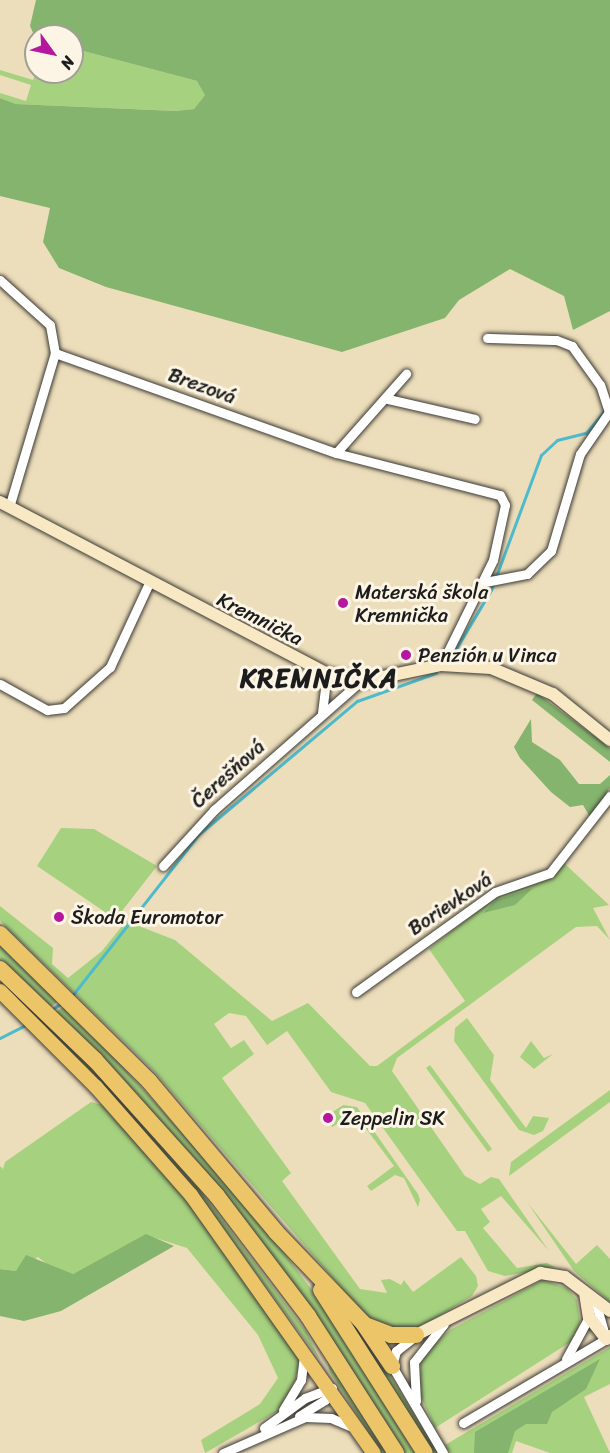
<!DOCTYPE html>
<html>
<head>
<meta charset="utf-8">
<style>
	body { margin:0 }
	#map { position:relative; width:610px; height:1453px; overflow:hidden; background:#eddebb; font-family:Sriracha,sans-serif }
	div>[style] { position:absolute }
	.green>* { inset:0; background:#a6d27f }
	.forest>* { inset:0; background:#84b46e }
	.stream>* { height:3px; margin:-1.5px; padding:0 1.5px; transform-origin:1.5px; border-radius:1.5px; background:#4fbacb }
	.roads { filter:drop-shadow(0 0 2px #3b3934) drop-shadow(0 0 2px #3b3934) }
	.street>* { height:9px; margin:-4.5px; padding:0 4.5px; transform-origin:4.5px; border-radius:4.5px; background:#fff }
	.secondary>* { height:12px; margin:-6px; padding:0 6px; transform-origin:6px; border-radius:6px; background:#f8e8c3 }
	.primary>* { height:14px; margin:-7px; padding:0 7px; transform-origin:7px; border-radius:7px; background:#edc569 }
	.highway>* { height:16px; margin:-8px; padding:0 8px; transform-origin:8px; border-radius:8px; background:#edc569 }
	.dots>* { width:16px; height:16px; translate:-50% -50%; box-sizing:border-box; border:3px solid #fcf5e5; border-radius:50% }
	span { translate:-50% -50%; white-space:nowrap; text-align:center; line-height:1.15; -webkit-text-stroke:6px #fcf5e5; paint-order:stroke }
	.street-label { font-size:20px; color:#1c1c1c }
	.poi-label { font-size:20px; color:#1c1c1c }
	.left { translate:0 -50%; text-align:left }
	.district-label { font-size:26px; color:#1c1c1c; font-weight:700; letter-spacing:1.5px }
	.north { position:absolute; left:24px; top:24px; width:60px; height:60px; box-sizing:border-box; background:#fcf5e5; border:2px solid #a29e95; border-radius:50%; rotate:123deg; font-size:16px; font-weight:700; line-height:24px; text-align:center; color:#1c1c1c }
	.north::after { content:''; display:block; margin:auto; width:21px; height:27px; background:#b5179e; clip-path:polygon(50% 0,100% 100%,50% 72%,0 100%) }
</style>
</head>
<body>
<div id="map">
	<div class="green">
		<i style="clip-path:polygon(72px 48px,197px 81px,204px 85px,205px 95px,194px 109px,176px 111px,16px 104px,0 98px,0 93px,26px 101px,31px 85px,0 75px,0 70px,33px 80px,36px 72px,72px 72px)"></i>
		<i style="clip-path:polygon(61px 828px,94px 829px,157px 866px,115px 920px,102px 918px,105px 912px,37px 866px)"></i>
		<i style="clip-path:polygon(564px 863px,609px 905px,593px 908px,610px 940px,597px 926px,576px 927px,397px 1058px,392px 1071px,465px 1176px,480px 1184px,491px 1177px,499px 1179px,549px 1251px,501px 1196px,481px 1209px,490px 1222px,483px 1228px,517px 1268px,547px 1263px,555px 1267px,505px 1276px,488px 1271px,465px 1231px,457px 1231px,365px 1103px,331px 1092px,287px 1031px,267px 1045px,246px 1016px,229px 1013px,214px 1024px,231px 1048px,244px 1040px,254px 1054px,222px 1078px,291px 1173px,282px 1181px,360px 1289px,387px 1293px,381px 1280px,390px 1279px,401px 1285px,404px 1280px,413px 1292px,461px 1257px,476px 1276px,478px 1286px,472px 1296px,421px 1327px,397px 1331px,370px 1321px,153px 1070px,0 921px,0 906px,53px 948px,52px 964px,68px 978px,102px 951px,126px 921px,175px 940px,272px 1021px,308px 1003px,370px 1066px,377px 1066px,465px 1001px,429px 949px,499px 894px,541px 882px)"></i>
		<i style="clip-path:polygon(0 942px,61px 999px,50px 1007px,36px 994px,0 960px)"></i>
		<i style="clip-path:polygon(0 979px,93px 1069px,188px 1174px,307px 1333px,320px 1360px,186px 1178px)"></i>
		<i style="clip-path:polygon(67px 1005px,255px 1214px,320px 1301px,419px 1453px,405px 1453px,330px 1336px,192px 1156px,56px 1012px)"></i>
		<i style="clip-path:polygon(467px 1018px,494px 1055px,490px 1080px,526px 1128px,533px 1116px,549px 1118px,543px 1131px,534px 1135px,519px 1130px,454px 1041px,455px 1028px)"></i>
		<i style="clip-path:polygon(531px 1041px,544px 1058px,553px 1054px,534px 1069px,520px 1057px)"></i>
		<i style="clip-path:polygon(430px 1065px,492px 1149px,488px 1152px,426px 1068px)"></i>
		<i style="clip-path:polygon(610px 1090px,610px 1102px,509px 1176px,511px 1162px)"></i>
		<i style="clip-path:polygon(91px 1102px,107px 1106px,189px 1201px,300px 1359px,295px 1381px,278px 1411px,205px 1453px,201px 1440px,260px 1404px,278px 1378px,258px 1335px,187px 1248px,146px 1235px,73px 1274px,53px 1269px,38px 1257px,16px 1271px,0 1269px,0 1166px,3px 1169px,5px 1162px)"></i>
		<i style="clip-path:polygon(343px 1105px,357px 1107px,418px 1194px,420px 1200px,418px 1207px,404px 1178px,395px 1175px,371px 1191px,367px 1186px,394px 1166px,355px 1114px,332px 1127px,325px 1117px)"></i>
		<i style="clip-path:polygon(527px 1202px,576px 1264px,597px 1245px,610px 1259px,610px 1302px,574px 1271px)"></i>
		<i style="clip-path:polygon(543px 1280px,567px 1288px,577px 1300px,580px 1322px,572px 1341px,435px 1428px,420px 1395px,421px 1357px,450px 1330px)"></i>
		<i style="clip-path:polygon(350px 1321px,387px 1370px,438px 1453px,433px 1453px)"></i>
		<i style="clip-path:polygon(610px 1347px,610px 1384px,584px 1397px,610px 1453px,550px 1453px,516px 1441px,512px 1453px,450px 1453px,445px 1445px)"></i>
		<i style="clip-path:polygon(328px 1359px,387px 1453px,382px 1453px,329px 1371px)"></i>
	</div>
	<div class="forest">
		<i style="clip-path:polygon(36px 0,610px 0,610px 311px,573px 330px,564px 296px,510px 269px,459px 300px,445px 318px,342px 352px,106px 287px,59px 268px,43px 242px,50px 208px,0 196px,0 98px,16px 104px,176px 111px,194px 109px,205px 95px,197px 81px,72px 48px,72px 36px,35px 37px,30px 26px)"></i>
		<i style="clip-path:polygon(537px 693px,610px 748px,610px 762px,532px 700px)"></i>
		<i style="clip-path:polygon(531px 719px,532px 742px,560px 760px,579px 784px,600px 784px,610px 775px,610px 788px,590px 817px,583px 805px,570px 807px,551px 792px,520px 758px,514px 747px)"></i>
		<i style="clip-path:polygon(533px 888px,515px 905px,483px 913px,496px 900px)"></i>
		<i style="clip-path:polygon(146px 1234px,174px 1246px,61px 1311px,24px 1321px,0 1316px,0 1269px,16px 1271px,26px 1255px,73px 1274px)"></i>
		<i style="clip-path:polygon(600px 1359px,586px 1389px,552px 1412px,547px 1424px,526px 1424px,515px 1431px,508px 1453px,474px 1453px,475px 1432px)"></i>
	</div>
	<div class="stream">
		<i style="left:451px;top:657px;width:78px;rotate:-59.2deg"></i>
		<i style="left:491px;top:590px;width:144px;rotate:-69.7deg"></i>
		<i style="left:541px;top:455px;width:22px;rotate:-43deg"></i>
		<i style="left:557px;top:440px;width:30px;rotate:-14deg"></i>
		<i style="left:586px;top:433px;width:33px;rotate:-50deg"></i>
		<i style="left:71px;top:997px;width:207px;rotate:-51.9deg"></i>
		<i style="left:199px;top:834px;width:207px;rotate:-40.1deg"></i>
		<i style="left:357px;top:701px;width:84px;rotate:-19.5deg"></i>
		<i style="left:51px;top:1010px;width:14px;rotate:-34deg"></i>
		<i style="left:0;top:1038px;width:30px;rotate:-27deg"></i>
	</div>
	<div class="roads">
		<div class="street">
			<i style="left:0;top:280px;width:67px;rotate:42deg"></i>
			<i style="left:50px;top:325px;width:28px;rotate:80deg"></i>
			<i style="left:55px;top:353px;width:161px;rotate:106.6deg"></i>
			<i style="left:55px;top:353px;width:298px;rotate:19.6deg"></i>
			<i style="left:336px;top:453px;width:169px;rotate:14.4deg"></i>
			<i style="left:500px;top:495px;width:11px;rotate:63deg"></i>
			<i style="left:505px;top:505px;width:56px;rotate:102.3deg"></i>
			<i style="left:493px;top:560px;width:117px;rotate:116.3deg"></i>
			<i style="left:388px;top:399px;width:89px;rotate:12.9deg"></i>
			<i style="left:336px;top:453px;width:106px;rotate:-48.5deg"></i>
			<i style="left:485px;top:582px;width:43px;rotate:-10.8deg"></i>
			<i style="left:527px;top:574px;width:33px;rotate:-44deg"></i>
			<i style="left:551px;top:551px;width:101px;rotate:-73.4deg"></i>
			<i style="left:580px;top:454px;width:51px;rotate:-55.4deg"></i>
			<i style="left:609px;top:412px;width:28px;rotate:-108deg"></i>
			<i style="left:600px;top:385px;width:48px;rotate:-125.7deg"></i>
			<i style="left:572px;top:346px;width:17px;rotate:-159deg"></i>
			<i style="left:556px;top:340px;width:69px;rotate:-178.3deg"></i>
			<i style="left:0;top:684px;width:54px;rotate:29deg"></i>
			<i style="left:47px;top:710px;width:17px;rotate:-7deg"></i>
			<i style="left:64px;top:708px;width:62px;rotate:-41.7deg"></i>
			<i style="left:110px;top:667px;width:93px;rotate:-65.1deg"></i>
			<i style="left:322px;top:713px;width:39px;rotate:-83deg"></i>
			<i style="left:163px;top:866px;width:76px;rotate:-47.7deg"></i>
			<i style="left:214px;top:810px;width:196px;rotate:-41.3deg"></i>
			<i style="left:356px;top:992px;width:171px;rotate:-35.7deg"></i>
			<i style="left:495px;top:892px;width:58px;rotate:-19.1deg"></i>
			<i style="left:550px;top:873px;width:98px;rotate:-52.1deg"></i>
			<i style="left:414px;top:1337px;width:23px;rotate:142deg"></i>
			<i style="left:396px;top:1351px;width:16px;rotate:105deg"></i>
			<i style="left:392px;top:1366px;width:101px;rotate:59.6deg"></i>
			<i style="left:566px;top:1359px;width:48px;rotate:-61.3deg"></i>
			<i style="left:416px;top:1401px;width:39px;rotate:-93deg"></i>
			<i style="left:414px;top:1362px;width:48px;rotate:-51.7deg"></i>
			<i style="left:283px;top:1410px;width:35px;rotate:-59deg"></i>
			<i style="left:301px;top:1380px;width:26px;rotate:-83deg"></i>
			<i style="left:299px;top:1416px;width:31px;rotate:-32deg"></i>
			<i style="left:325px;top:1400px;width:14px;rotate:-60deg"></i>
			<i style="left:463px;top:1423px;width:166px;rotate:-30.4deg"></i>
			<i style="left:606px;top:1339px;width:37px;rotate:-106deg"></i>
			<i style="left:264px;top:1428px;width:51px;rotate:-36.2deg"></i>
			<i style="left:305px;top:1398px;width:28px;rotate:-21deg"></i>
			<i style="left:223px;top:1453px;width:90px;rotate:-23.7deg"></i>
			<i style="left:305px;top:1417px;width:26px;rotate:2deg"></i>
			<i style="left:331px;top:1418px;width:25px;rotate:23deg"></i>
		</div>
		<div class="secondary">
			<i style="left:0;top:502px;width:369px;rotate:27.7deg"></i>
			<i style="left:327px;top:674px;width:38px;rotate:11deg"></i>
			<i style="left:364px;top:681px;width:79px;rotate:-11.7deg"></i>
			<i style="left:441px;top:665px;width:50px;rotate:3.4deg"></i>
			<i style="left:491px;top:668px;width:67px;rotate:22.8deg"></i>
			<i style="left:553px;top:694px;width:73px;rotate:38.9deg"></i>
			<i style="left:585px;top:1293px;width:24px;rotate:81deg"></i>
			<i style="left:589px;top:1317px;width:28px;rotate:52deg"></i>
			<i style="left:606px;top:1339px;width:5px;rotate:-37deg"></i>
			<i style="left:416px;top:1335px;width:139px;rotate:-26.6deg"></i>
			<i style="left:540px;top:1273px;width:25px;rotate:9deg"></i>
			<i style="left:565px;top:1277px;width:56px;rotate:37.1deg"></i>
		</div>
		<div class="primary">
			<i style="left:0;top:991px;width:136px;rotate:45deg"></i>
			<i style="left:96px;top:1087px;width:144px;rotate:48.7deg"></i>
			<i style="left:191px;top:1195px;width:316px;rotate:54.7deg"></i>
		</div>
		<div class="highway">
			<i style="left:0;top:934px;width:209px;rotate:44.6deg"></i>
			<i style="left:149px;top:1081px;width:197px;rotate:49.9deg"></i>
			<i style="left:276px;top:1232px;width:126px;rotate:46.3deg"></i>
			<i style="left:363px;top:1323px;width:52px;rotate:56deg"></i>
			<i style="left:0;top:969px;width:132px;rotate:43.8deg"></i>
			<i style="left:95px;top:1060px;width:183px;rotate:48.1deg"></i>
			<i style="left:217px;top:1196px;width:151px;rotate:52.8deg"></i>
			<i style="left:308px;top:1316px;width:163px;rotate:57.3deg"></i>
			<i style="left:321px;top:1290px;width:193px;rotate:57.5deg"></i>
			<i style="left:365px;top:1325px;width:28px;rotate:21deg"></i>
			<i style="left:391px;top:1335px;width:25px"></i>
		</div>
	</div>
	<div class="dots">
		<i style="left:343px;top:603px;background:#b5179e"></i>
		<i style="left:406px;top:655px;background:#b5179e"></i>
		<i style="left:59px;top:917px;background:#b5179e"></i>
		<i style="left:328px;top:1118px;background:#b5179e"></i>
	</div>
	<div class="street-label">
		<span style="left:202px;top:386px;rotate:20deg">Brezová</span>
		<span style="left:260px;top:619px;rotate:27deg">Kremnička</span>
		<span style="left:228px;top:774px;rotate:-42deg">Čerešňová</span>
		<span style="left:450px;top:904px;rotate:-34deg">Borievková</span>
	</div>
	<div class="poi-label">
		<span class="left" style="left:355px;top:604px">Materská škola<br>Kremnička</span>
		<span class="left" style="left:418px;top:655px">Penzión u Vinca</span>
		<span class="left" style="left:71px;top:917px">Škoda Euromotor</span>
		<span class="left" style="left:340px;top:1118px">Zeppelin SK</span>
	</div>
	<div class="district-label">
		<span style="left:319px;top:679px">KREMNIČKA</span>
	</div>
	<div class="north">N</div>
</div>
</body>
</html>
